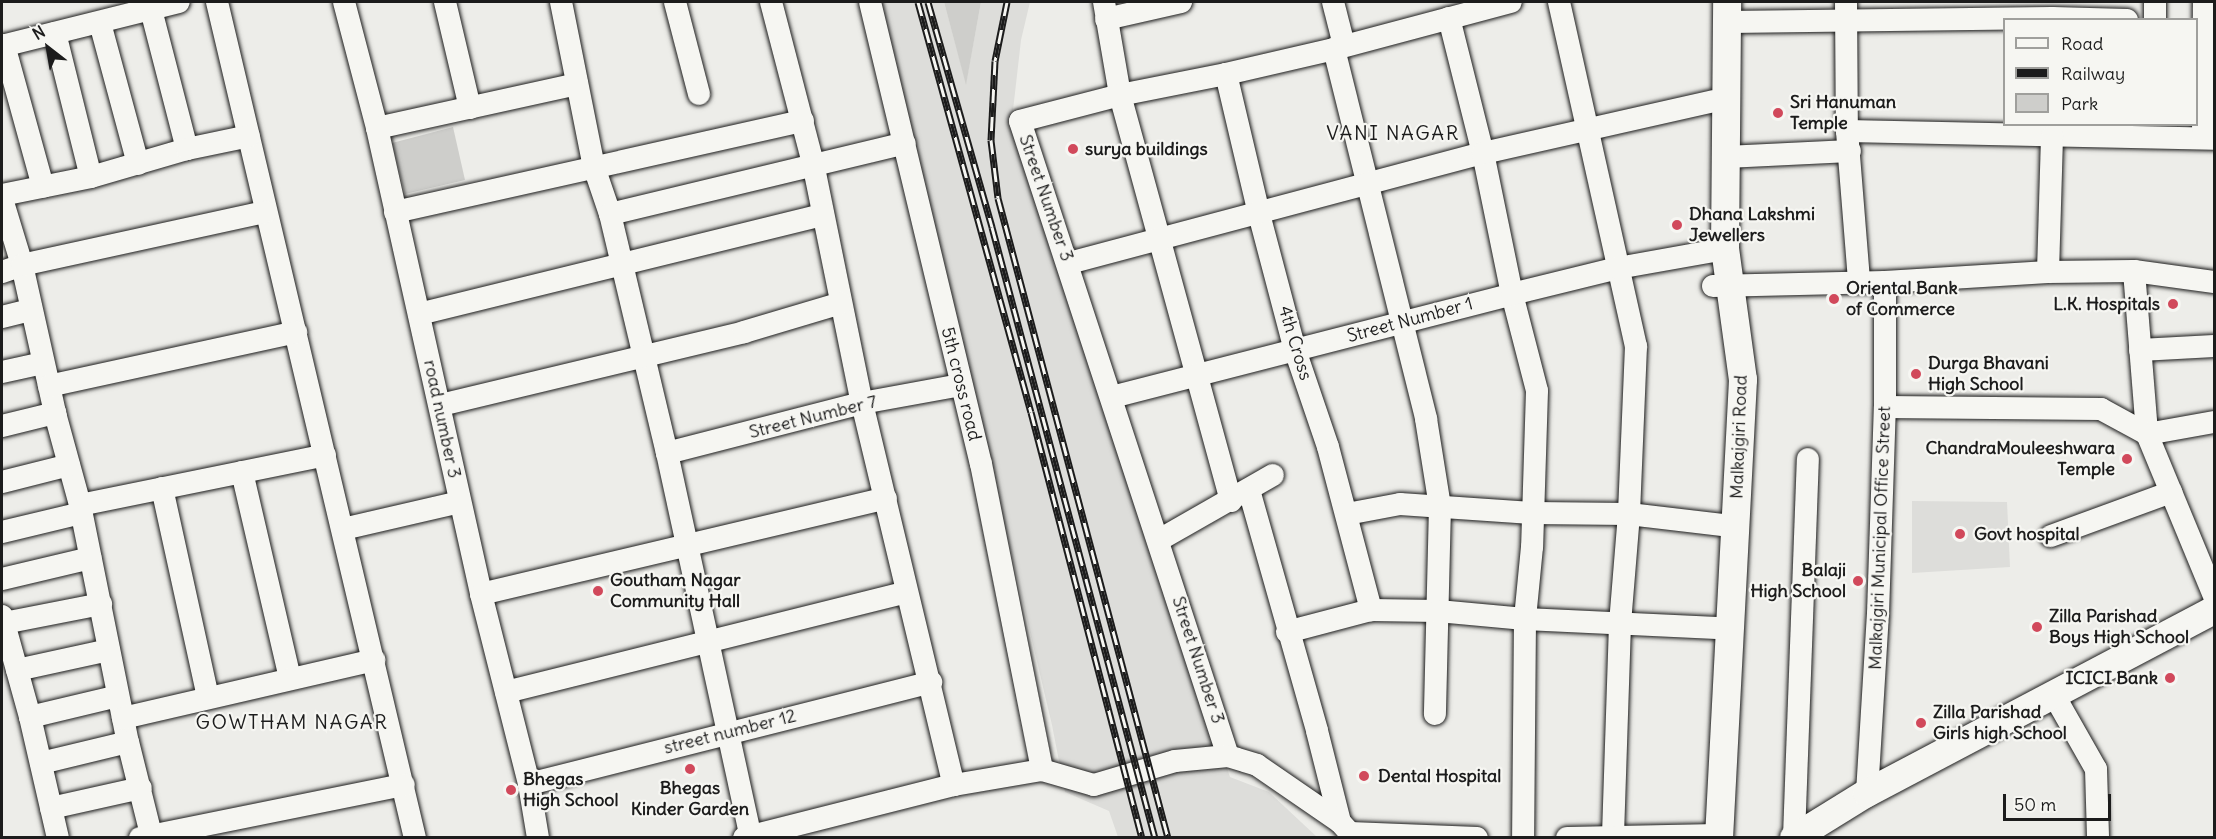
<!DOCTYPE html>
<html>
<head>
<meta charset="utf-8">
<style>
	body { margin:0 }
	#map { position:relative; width:2216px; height:839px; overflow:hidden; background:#edede9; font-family:Delius,sans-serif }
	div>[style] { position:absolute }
	.built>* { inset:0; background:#ddddda }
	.green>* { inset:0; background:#cececb }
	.roads { filter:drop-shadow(0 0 2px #1c1c1c) drop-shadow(0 0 2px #1c1c1c) }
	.minor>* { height:22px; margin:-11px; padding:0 11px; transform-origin:11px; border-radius:11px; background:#f6f6f2 }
	.major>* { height:28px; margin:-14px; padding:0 14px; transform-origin:14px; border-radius:14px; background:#f6f6f2 }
	.rail>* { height:7px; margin-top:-3.5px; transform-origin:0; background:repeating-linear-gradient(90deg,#f6f6f2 0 14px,#1c1c1c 0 28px); box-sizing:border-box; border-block:2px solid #1c1c1c }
	.dots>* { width:16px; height:16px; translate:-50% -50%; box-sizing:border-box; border:3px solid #f6f6f2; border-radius:50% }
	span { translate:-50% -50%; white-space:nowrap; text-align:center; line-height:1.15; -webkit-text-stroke:4.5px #f6f6f2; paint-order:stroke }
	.poi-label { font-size:18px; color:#1c1c1c; font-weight:700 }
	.left { translate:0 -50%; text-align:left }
	.right { translate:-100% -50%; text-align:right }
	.street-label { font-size:18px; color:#1c1c1c }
	.neighbourhood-label { font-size:20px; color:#1c1c1c; letter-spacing:1.5px }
	.frame { position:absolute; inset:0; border:3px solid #1c1c1c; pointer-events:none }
	.legend { position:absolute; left:2003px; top:18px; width:195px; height:108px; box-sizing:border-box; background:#f6f6f2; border:2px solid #9f9f9c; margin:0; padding:8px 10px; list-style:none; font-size:18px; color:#1c1c1c }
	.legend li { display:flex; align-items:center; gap:12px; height:30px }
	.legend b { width:30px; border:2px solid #9f9f9c }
	.north { position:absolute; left:18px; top:18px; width:60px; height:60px; -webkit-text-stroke:4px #f6f6f2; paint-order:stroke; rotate:329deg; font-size:16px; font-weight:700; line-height:24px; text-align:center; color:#1c1c1c }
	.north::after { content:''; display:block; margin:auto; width:21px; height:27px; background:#1c1c1c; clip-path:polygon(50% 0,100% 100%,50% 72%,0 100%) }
	.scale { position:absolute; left:2003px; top:794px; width:108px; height:27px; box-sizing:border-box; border:3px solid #1c1c1c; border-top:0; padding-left:8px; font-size:18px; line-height:21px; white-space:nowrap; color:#1c1c1c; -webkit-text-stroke:4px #f6f6f2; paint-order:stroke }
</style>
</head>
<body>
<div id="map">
	<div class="built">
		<i style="clip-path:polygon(878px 2px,944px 2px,966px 83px,981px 2px,1030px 2px,1021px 40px,1012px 119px,1230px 777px,1269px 792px,1317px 837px,1118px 837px,1109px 811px,1065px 792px,1052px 725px,905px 104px)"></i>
		<i style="clip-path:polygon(1912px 501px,2007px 502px,2010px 567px,1912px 573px)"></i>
	</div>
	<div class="green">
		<i style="clip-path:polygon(944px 2px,981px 2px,966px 85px)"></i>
		<i style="clip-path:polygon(453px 127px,465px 180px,405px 194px,392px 143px)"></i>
	</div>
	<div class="roads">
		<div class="minor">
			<i style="left:149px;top:2px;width:152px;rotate:75.5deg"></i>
			<i style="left:217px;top:2px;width:859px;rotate:76.68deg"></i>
			<i style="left:344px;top:2px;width:130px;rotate:75.3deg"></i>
			<i style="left:377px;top:128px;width:477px;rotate:77.4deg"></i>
			<i style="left:481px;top:594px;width:196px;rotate:75.8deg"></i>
			<i style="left:529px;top:784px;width:55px;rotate:80.5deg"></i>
			<i style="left:445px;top:2px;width:109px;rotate:76.7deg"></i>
			<i style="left:561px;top:2px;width:168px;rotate:78.7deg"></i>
			<i style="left:594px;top:167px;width:50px;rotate:71.2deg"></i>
			<i style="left:610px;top:214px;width:246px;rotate:76.6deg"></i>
			<i style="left:667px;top:453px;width:394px;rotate:77.7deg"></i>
			<i style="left:675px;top:2px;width:95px;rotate:75.4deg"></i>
			<i style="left:771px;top:2px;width:166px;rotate:75.4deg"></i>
			<i style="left:813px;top:163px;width:245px;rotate:78.5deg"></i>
			<i style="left:862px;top:403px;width:393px;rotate:76.5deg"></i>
			<i style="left:870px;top:2px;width:475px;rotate:76.5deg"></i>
			<i style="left:981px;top:464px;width:312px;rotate:78.7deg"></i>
			<i style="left:1104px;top:2px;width:94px;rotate:80.2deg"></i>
			<i style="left:1120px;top:95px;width:421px;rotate:74.7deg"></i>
			<i style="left:1333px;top:2px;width:44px;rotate:75.7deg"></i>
			<i style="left:1559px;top:2px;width:353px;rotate:77.4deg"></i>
			<i style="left:1636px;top:346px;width:168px;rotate:92.4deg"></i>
			<i style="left:1629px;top:514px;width:110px;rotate:94.7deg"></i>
			<i style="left:1620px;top:624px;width:212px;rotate:91.9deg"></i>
			<i style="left:1846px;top:2px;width:129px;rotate:89.6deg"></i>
			<i style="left:1847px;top:131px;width:150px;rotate:85.4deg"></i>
			<i style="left:2155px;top:2px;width:18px;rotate:90deg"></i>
			<i style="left:1449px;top:18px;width:139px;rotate:75.9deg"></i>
			<i style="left:1483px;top:153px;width:144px;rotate:78.4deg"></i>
			<i style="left:1512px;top:294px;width:100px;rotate:75.5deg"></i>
			<i style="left:1537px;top:391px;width:156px;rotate:91.8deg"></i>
			<i style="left:1532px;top:547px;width:72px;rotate:95.6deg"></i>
			<i style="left:1525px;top:619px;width:219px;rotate:90.5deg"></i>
			<i style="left:1106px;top:19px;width:77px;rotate:-12.8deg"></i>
			<i style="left:1729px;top:22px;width:323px;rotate:-0.7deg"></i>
			<i style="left:2052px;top:18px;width:75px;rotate:1.5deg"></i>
			<i style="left:100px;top:23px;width:146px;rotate:74.9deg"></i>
			<i style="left:55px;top:33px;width:148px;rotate:76deg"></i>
			<i style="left:4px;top:45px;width:147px;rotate:74.6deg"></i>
			<i style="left:2px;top:46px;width:182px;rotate:-14deg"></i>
			<i style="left:1334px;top:49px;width:381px;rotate:76deg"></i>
			<i style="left:1426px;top:419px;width:88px;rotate:80.9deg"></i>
			<i style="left:1440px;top:506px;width:208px;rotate:91.4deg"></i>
			<i style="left:1226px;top:74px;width:144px;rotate:76.7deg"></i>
			<i style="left:1259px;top:214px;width:141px;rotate:75.2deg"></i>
			<i style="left:1295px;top:350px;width:102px;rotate:71.2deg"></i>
			<i style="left:1328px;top:447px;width:169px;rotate:75.2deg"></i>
			<i style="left:377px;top:128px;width:205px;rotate:-12.4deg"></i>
			<i style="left:1847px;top:131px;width:367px;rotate:1.2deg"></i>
			<i style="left:2203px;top:138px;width:136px;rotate:-89.6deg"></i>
			<i style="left:1726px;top:157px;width:124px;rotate:-2.8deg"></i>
			<i style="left:2px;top:195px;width:91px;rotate:-11.4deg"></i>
			<i style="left:91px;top:177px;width:100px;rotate:-16.3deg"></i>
			<i style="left:187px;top:149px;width:63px;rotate:-11.8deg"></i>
			<i style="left:2px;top:199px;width:69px;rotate:73.1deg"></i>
			<i style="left:22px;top:265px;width:156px;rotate:77.4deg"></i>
			<i style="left:56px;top:417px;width:91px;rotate:74.7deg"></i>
			<i style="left:80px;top:505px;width:242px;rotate:78.6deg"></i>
			<i style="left:128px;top:742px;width:99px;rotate:76deg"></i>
			<i style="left:395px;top:212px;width:418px;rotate:-12.6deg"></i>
			<i style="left:610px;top:214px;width:303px;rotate:-13.5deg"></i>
			<i style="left:1069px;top:263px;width:428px;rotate:-14.9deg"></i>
			<i style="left:1483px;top:153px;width:236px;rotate:-12.7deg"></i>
			<i style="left:2134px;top:271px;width:164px;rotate:85.4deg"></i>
			<i style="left:2147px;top:434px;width:175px;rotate:67.5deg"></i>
			<i style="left:2px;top:272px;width:21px;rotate:-19deg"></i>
			<i style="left:22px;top:265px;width:249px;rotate:-12.3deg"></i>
			<i style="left:2048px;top:272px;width:135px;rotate:-88.3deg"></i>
			<i style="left:1713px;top:286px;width:172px;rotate:-1.3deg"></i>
			<i style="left:1885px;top:282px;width:163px;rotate:-3.5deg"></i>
			<i style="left:2048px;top:272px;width:86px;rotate:-0.7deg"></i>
			<i style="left:2134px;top:271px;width:81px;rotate:7.8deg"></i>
			<i style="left:419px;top:314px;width:416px;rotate:-13.8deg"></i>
			<i style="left:2px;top:317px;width:30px;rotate:-14deg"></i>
			<i style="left:2140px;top:350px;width:74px;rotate:-3.1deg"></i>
			<i style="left:2px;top:372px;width:42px;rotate:-12.4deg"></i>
			<i style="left:49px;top:386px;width:253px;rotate:-12.3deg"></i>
			<i style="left:1112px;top:397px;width:413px;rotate:-14.4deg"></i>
			<i style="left:1512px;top:294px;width:109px;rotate:-13.8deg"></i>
			<i style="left:1618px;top:268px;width:109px;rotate:-10.1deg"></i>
			<i style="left:441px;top:405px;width:312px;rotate:-13.5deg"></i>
			<i style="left:744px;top:332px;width:101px;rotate:-16.6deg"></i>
			<i style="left:1885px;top:407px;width:216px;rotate:0.5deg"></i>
			<i style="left:2101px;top:409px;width:52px;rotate:28.5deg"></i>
			<i style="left:2147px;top:434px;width:68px;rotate:-10.2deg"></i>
			<i style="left:2px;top:426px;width:55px;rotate:-13.8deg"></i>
			<i style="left:667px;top:453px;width:201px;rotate:-14.4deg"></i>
			<i style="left:862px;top:403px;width:101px;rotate:-10.3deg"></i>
			<i style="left:242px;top:472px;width:212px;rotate:76.9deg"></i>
			<i style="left:2px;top:482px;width:69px;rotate:-14.2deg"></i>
			<i style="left:162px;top:488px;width:214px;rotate:77.6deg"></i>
			<i style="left:1249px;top:490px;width:250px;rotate:74.2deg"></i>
			<i style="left:1317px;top:731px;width:94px;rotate:75.8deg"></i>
			<i style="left:80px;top:505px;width:250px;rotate:-11.5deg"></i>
			<i style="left:1347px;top:514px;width:54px;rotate:-10.7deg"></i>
			<i style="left:1400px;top:504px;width:132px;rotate:3.9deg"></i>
			<i style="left:1532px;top:513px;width:97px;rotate:0.6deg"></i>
			<i style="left:1629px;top:514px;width:94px;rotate:6.7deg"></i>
			<i style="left:343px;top:529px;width:120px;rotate:-13deg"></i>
			<i style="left:2px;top:532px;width:81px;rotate:-13.5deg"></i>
			<i style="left:2051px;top:536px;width:128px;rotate:-20.1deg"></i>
			<i style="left:1159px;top:540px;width:131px;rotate:-29.7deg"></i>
			<i style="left:2px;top:579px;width:91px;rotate:-13.3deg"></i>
			<i style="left:481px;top:594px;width:416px;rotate:-13.3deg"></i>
			<i style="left:2px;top:616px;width:105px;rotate:74.5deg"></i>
			<i style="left:30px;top:717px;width:124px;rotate:77deg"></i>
			<i style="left:4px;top:623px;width:99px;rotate:-11.1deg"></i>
			<i style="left:1287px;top:632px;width:87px;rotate:-14.7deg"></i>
			<i style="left:1371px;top:610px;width:67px;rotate:0.9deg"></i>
			<i style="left:1438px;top:611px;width:87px;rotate:5.3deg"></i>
			<i style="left:1525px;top:619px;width:192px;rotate:2.7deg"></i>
			<i style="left:17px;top:670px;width:94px;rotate:-12.3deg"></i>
			<i style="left:506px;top:692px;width:412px;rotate:-14deg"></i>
			<i style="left:2059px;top:704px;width:75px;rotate:60.4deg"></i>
			<i style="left:2096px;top:769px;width:69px;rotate:88.3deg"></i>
			<i style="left:30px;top:717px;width:90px;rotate:-13.4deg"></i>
			<i style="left:123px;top:718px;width:258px;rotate:-13deg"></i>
			<i style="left:1228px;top:756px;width:668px;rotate:-108.14deg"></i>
			<i style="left:1020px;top:121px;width:103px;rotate:-14.6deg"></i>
			<i style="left:1120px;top:95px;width:108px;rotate:-11.2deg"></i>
			<i style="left:1226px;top:74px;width:111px;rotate:-13deg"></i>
			<i style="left:1334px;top:49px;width:183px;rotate:-14.9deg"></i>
			<i style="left:41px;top:763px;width:89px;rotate:-13.6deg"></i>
			<i style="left:529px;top:784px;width:415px;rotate:-14.2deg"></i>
			<i style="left:1867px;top:793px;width:179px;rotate:-86.5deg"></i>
			<i style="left:1878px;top:614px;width:207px;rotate:-88.1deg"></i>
			<i style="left:1885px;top:407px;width:125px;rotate:-90deg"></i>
			<i style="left:51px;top:808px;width:92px;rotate:-12.5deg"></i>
			<i style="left:1794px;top:837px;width:378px;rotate:-87.9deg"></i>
			<i style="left:140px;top:838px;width:269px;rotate:-11.4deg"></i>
			<i style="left:744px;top:838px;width:217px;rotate:-14.2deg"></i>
			<i style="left:954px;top:785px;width:89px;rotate:-9.7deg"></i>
			<i style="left:1042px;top:770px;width:54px;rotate:16.1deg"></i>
			<i style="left:1094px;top:785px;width:84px;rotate:-16.5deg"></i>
			<i style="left:1175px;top:761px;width:53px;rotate:-5.4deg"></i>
			<i style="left:1228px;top:756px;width:30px;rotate:17deg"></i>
			<i style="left:1257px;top:765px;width:101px;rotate:34.5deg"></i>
			<i style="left:1340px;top:822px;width:15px;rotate:48deg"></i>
			<i style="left:1350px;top:833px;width:127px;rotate:2.3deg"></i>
			<i style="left:1567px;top:838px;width:152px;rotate:-1.1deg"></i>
		</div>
		<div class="major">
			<i style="left:1719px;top:838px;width:459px;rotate:-87deg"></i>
			<i style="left:1743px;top:380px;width:132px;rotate:-97.8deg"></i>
			<i style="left:1725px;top:249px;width:247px;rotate:-89.5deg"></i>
			<i style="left:1794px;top:838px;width:86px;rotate:-31.7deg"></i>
			<i style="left:1867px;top:793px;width:392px;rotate:-27.8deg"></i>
		</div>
	</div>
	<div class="rail">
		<i style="left:918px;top:2px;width:425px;rotate:74.6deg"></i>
		<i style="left:1031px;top:412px;width:440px;rotate:75.4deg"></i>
		<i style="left:928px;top:2px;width:234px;rotate:74.1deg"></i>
		<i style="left:992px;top:227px;width:632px;rotate:75.06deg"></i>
		<i style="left:1007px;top:2px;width:60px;rotate:101.5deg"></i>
		<i style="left:995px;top:61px;width:79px;rotate:92.9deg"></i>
		<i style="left:991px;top:140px;width:58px;rotate:83.1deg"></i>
		<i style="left:998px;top:198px;width:662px;rotate:75.12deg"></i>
	</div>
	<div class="dots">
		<i style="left:1778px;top:113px;background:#d1495b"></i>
		<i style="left:1073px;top:149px;background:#d1495b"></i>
		<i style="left:1677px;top:225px;background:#d1495b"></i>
		<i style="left:1834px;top:299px;background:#d1495b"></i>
		<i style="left:2173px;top:304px;background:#d1495b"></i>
		<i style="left:1916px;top:374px;background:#d1495b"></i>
		<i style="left:2127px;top:459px;background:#d1495b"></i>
		<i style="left:1960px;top:534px;background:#d1495b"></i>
		<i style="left:1858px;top:581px;background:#d1495b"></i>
		<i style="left:598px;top:591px;background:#d1495b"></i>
		<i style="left:2037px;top:627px;background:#d1495b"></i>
		<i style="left:2170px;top:678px;background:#d1495b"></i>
		<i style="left:1921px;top:723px;background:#d1495b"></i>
		<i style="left:690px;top:769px;background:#d1495b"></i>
		<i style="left:1364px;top:776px;background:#d1495b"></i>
		<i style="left:511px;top:790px;background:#d1495b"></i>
	</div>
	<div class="poi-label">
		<span class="left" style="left:1790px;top:113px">Sri Hanuman<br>Temple</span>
		<span class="left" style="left:1085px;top:149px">surya buildings</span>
		<span class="left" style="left:1689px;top:225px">Dhana Lakshmi<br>Jewellers</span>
		<span class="left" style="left:1846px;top:299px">Oriental Bank<br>of Commerce</span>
		<span class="right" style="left:2160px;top:304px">L.K. Hospitals</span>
		<span class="left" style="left:1928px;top:374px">Durga Bhavani<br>High School</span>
		<span class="right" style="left:2115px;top:459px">ChandraMouleeshwara<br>Temple</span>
		<span class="left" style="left:1974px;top:534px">Govt hospital</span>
		<span class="right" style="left:1846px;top:581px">Balaji<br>High School</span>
		<span class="left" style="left:610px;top:591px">Goutham Nagar<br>Community Hall</span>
		<span class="left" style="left:2049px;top:627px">Zilla Parishad<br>Boys High School</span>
		<span class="right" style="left:2158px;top:678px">ICICI Bank</span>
		<span class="left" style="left:1933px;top:723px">Zilla Parishad<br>Girls high School</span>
		<span class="left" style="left:1378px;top:776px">Dental Hospital</span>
		<span class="left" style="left:523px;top:790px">Bhegas<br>High School</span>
		<span style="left:690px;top:799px">Bhegas<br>Kinder Garden</span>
	</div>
	<div class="street-label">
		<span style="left:1046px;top:198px;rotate:71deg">Street Number 3</span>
		<span style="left:1410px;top:320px;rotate:-15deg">Street Number 1</span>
		<span style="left:1295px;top:343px;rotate:73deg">4th Cross</span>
		<span style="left:961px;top:384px;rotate:76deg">5th cross road</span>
		<span style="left:813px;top:417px;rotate:-14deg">Street Number 7</span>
		<span style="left:442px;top:419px;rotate:78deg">road number 3</span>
		<span style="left:1739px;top:437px;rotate:-88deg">Malkajgiri Road</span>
		<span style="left:1880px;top:538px;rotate:-88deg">Malkajgiri Municipal Office Street</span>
		<span style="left:1198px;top:660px;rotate:72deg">Street Number 3</span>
		<span style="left:730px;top:732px;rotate:-14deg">street number 12</span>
	</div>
	<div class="neighbourhood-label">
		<span style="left:1393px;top:132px">VANI NAGAR</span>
		<span style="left:292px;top:721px">GOWTHAM NAGAR</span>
	</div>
	<div class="frame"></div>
	<ul class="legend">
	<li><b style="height:8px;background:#f6f6f2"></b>Road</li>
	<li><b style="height:8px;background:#1c1c1c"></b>Railway</li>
	<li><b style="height:16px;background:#cececb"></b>Park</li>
	</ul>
	<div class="north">N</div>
	<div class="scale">50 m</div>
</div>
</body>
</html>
